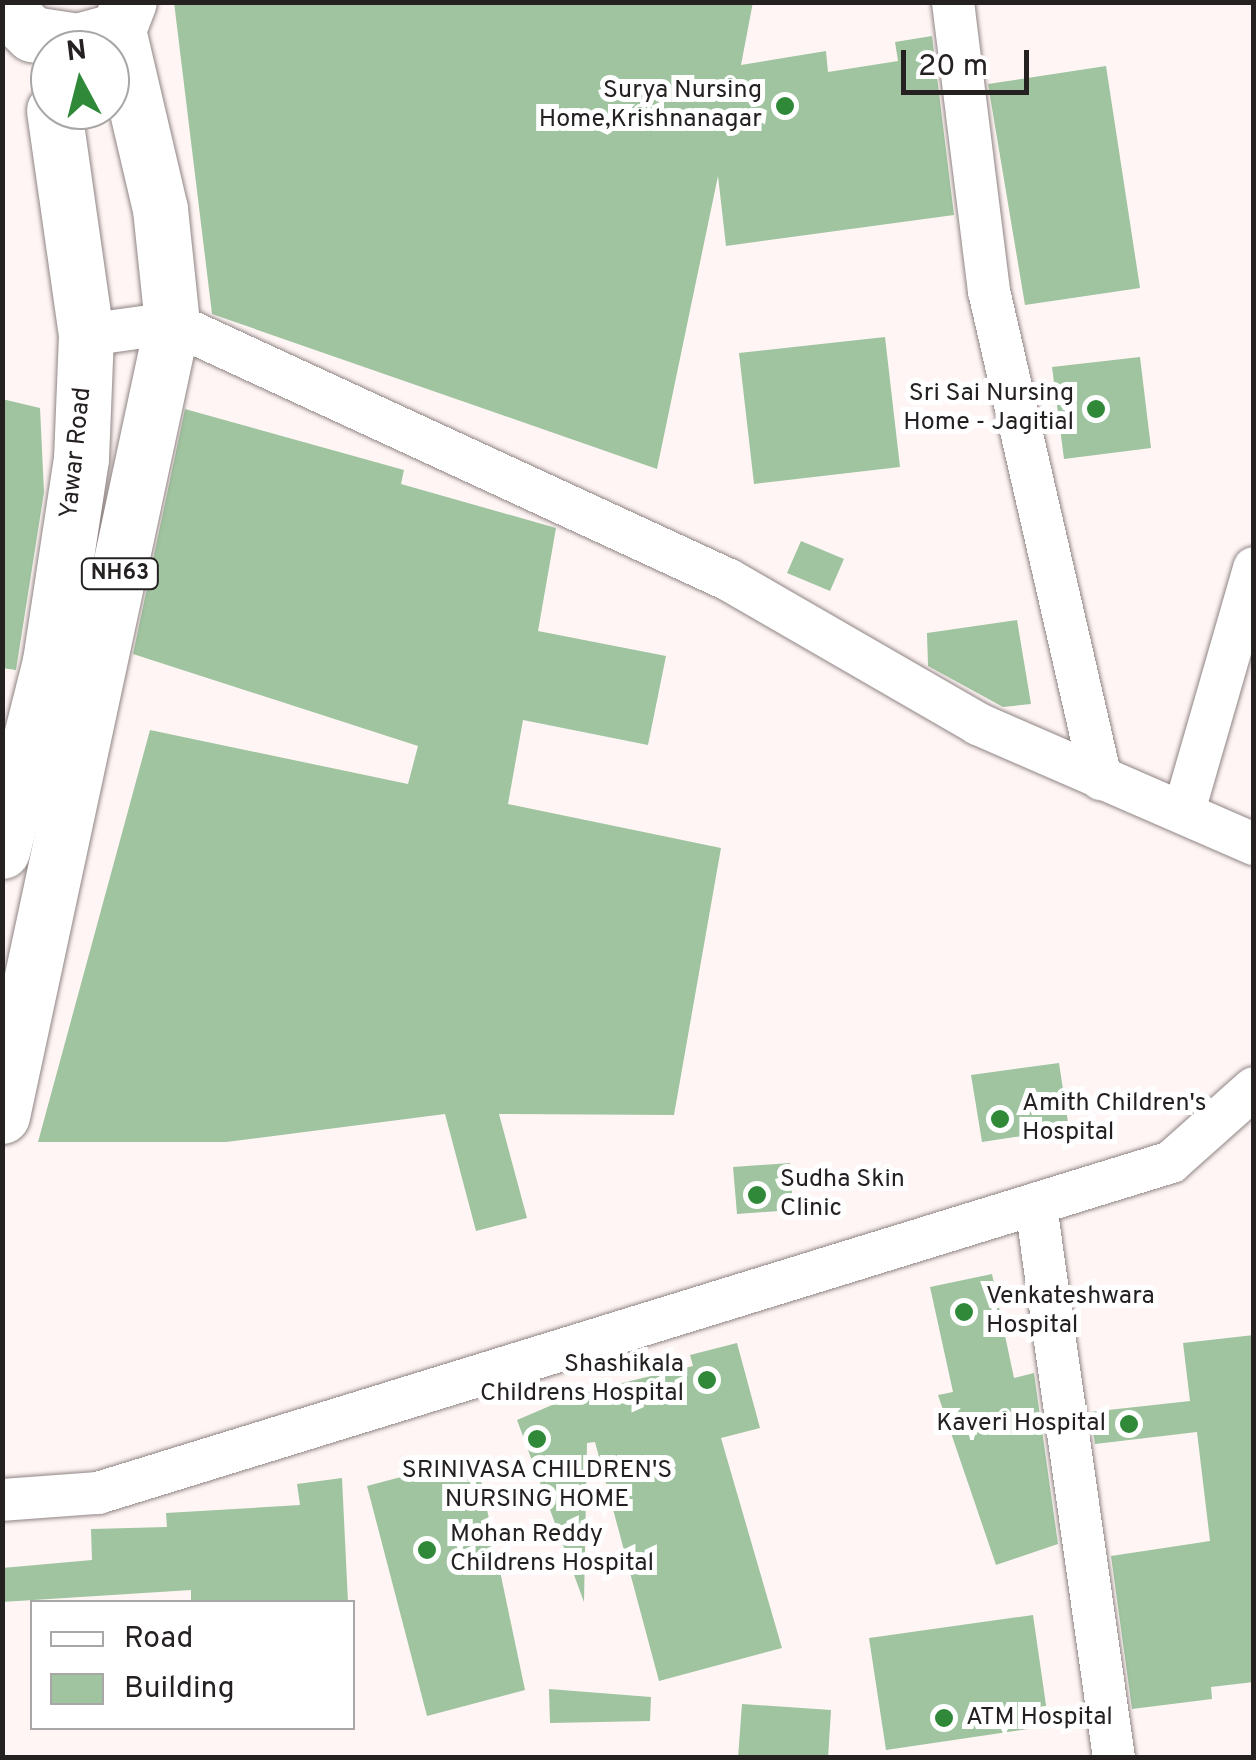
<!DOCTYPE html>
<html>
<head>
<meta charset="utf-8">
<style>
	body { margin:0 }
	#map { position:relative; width:1256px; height:1760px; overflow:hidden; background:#fff5f5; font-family:Overpass,sans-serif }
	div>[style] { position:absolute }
	.building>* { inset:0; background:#9fc49f }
	.roads { filter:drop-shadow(0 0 2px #8f8484) drop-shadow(0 0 2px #8f8484) }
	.minor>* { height:42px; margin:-21px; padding:0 21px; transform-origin:21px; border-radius:21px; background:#fff }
	.highway>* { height:55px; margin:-27.5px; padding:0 27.5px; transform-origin:27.5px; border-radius:27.5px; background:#fff }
	.dots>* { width:28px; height:28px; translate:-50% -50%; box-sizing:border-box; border:5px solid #fff; border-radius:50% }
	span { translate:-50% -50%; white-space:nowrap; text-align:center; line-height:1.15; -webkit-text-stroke:10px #fff; paint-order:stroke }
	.shield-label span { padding:2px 8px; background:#fff; border:2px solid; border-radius:8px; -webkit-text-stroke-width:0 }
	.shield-label { font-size:22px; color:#252121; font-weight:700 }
	.poi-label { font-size:25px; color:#252121 }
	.right { translate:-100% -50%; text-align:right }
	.left { translate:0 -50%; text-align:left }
	.street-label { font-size:25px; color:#252121 }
	.frame { position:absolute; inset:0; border:5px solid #252121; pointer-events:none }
	.legend { position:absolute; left:30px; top:1600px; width:325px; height:130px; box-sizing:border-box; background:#fff; border:2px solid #a8a6a6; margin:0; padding:12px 18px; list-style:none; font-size:30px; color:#252121 }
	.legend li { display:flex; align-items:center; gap:20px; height:50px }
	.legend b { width:50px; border:2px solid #a8a6a6 }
	.north { position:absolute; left:30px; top:30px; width:100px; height:100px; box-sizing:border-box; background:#fff; border:2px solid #a8a6a6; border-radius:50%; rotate:353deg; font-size:28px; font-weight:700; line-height:40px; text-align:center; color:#252121 }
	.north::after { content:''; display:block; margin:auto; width:35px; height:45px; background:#2f8939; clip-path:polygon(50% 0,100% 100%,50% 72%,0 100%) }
	.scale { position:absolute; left:901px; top:50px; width:128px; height:45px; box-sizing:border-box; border:5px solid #252121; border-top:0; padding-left:12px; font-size:30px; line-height:35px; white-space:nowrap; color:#252121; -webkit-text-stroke:8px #fff; paint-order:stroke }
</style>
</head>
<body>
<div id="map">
	<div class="building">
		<i style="clip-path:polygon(174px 2px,753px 2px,741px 65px,826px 51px,828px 72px,898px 61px,895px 42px,932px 36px,954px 215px,726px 246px,718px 176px,657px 469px,212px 314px)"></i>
		<i style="clip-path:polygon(1106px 66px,1140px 288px,1025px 305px,988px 84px)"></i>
		<i style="clip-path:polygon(885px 337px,900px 467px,754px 484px,739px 353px)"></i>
		<i style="clip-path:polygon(1140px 357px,1151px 448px,1064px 459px,1052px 367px)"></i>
		<i style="clip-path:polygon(2px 399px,40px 408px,44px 492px,16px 670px,2px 668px)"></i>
		<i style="clip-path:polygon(185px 409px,404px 470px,401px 484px,556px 528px,538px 631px,666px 656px,648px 745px,523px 720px,508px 804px,721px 848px,674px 1115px,499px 1114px,527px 1218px,476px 1231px,445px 1114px,226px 1142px,38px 1142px,150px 730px,408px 784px,418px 746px,133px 654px)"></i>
		<i style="clip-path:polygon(801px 541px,844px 559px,830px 591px,787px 573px)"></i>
		<i style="clip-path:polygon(1017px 620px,1031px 704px,1003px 707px,928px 666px,927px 633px)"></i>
		<i style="clip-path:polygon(1059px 1063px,1069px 1129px,982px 1142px,971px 1075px)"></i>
		<i style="clip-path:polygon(790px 1163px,793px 1210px,737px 1214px,733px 1167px)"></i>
		<i style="clip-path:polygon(992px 1274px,1014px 1378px,1034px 1373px,1058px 1544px,996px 1565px,938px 1395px,953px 1392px,930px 1287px)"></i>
		<i style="clip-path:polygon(1254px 1335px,1254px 1682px,1211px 1687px,1212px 1699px,1132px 1709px,1111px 1556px,1210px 1541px,1197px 1432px,1095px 1444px,1090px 1412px,1190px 1401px,1183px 1343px)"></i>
		<i style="clip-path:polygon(737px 1343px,760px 1428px,721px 1438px,782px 1648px,659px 1681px,595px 1442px,587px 1443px,584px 1602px,517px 1420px,580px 1393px,693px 1366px,690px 1355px)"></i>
		<i style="clip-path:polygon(476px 1457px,525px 1690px,427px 1716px,367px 1486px)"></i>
		<i style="clip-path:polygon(342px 1478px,348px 1602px,191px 1602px,191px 1590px,2px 1602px,2px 1568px,92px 1560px,91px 1529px,167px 1527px,166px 1513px,300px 1505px,297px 1484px)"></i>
		<i style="clip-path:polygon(1033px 1615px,1049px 1726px,886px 1750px,869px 1638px)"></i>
		<i style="clip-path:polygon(549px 1689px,651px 1697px,650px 1721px,550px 1723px)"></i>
		<i style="clip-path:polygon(742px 1704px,831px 1710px,828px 1758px,738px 1758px)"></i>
	</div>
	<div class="roads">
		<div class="minor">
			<i style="left:953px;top:2px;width:291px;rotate:82.9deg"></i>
			<i style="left:989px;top:291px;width:501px;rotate:77.07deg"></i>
			<i style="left:86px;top:335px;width:87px;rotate:-7.9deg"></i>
			<i style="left:172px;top:323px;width:613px;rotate:24.77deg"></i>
			<i style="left:729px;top:580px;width:288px;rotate:30deg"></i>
			<i style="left:978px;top:724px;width:301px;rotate:23.5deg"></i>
			<i style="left:1184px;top:811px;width:253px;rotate:-73.9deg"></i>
			<i style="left:1036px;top:1206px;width:557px;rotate:81.96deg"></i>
			<i style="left:2px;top:1500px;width:96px;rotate:-4.2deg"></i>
			<i style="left:98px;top:1493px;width:1123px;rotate:-17.14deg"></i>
			<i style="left:1171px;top:1162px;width:111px;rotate:-41.7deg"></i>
		</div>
		<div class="highway">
			<i style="left:2px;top:5px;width:42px;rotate:44deg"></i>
			<i style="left:32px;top:34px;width:46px;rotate:8.8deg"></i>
			<i style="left:77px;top:41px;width:42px;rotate:-15deg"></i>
			<i style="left:118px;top:30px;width:30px;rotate:-69deg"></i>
			<i style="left:2px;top:851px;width:196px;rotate:-75.8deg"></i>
			<i style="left:50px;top:661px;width:204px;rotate:-81.3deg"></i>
			<i style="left:81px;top:459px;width:124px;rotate:-87.7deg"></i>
			<i style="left:86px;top:335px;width:227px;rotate:-98.1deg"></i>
			<i style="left:2px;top:1116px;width:811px;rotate:-77.9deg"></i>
			<i style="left:172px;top:323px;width:115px;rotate:-96deg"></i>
			<i style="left:160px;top:209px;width:184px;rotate:-103.2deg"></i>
		</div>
	</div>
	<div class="dots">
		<i style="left:785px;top:106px;background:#2f8939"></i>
		<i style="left:1096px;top:409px;background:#2f8939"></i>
		<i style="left:1000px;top:1119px;background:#2f8939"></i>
		<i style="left:757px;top:1195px;background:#2f8939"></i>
		<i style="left:964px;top:1312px;background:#2f8939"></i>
		<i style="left:707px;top:1380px;background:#2f8939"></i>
		<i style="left:1129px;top:1424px;background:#2f8939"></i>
		<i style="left:537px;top:1439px;background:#2f8939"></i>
		<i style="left:427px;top:1550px;background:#2f8939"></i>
		<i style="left:944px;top:1718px;background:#2f8939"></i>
	</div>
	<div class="shield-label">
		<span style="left:120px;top:574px">NH63</span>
	</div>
	<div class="poi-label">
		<span class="right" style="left:762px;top:106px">Surya Nursing<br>Home,Krishnanagar</span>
		<span class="right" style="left:1074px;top:409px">Sri Sai Nursing<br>Home - Jagitial</span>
		<span class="left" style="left:1022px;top:1119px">Amith Children's<br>Hospital</span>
		<span class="left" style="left:780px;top:1195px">Sudha Skin<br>Clinic</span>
		<span class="left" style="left:986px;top:1312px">Venkateshwara<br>Hospital</span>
		<span class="right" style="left:684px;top:1380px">Shashikala<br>Childrens Hospital</span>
		<span class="right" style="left:1106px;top:1424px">Kaveri Hospital</span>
		<span style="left:537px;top:1486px">SRINIVASA CHILDREN'S<br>NURSING HOME</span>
		<span class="left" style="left:450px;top:1550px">Mohan Reddy<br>Childrens Hospital</span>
		<span class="left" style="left:966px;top:1718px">ATM Hospital</span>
	</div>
	<div class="street-label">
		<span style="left:77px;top:453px;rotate:-84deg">Yawar Road</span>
	</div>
	<div class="frame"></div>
	<ul class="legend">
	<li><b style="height:12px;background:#fff"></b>Road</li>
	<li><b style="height:28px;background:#9fc49f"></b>Building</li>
	</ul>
	<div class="north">N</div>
	<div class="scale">20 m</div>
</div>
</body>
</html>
